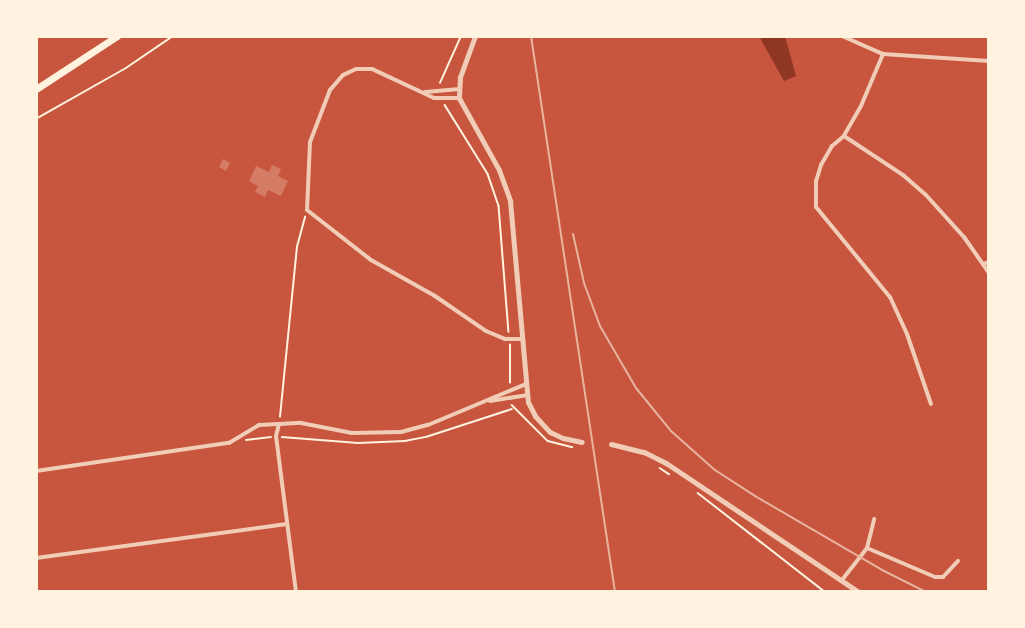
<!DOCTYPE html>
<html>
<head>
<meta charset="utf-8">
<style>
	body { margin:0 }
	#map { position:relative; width:1025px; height:628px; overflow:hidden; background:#c8553d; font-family:"Exo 2",sans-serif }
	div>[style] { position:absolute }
	.water>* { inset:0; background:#8f3625 }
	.building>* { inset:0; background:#d67c66 }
	.path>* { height:1.5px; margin:-0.75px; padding:0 0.75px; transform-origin:0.75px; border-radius:0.75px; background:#fff3e0 }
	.minor>* { height:4px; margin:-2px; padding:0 2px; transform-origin:2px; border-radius:2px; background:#f1ccb7 }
	.tertiary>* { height:5px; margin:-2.5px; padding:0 2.5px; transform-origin:2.5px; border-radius:2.5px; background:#f1ccb7 }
	.trunk>* { height:7px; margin:-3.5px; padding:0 3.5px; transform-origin:3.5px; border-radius:3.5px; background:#fff3e0 }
	.rail>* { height:2px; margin:-1px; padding:0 1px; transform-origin:1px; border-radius:1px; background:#e9b49f }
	span { translate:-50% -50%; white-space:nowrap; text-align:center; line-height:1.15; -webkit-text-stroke:5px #fff3e0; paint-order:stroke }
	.frame { position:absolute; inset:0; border:38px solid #fff3e0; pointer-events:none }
</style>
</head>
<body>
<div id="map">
	<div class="water">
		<i style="clip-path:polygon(759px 36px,785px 36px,796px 76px,784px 81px)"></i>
	</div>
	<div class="building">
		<i style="clip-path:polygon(223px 159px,230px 163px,226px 171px,219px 167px)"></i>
		<i style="clip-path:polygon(272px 165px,281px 169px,278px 176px,288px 181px,281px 196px,268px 190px,265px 197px,255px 192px,258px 186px,249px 181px,256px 166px,269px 172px)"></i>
	</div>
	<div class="path">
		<i style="left:440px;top:83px;width:51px;rotate:-65.9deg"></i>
		<i style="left:445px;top:105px;width:81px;rotate:58.1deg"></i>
		<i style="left:488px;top:174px;width:34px;rotate:71deg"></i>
		<i style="left:499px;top:206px;width:126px;rotate:85.5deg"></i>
		<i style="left:36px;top:119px;width:103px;rotate:-29.5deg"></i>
		<i style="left:126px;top:68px;width:57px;rotate:-34.2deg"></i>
		<i style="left:510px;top:383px;width:38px;rotate:-90deg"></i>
		<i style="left:512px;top:405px;width:51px;rotate:45deg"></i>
		<i style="left:548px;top:441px;width:25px;rotate:14deg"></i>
		<i style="left:280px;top:417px;width:171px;rotate:-84.3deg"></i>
		<i style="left:297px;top:247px;width:31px;rotate:-75deg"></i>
		<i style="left:282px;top:437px;width:76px;rotate:4.5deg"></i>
		<i style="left:358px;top:443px;width:47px;rotate:-2.4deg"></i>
		<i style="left:405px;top:441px;width:21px;rotate:-11deg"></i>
		<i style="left:426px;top:437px;width:90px;rotate:-18deg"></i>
		<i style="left:246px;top:440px;width:25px;rotate:-7deg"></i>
		<i style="left:660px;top:468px;width:11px;rotate:34deg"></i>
		<i style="left:698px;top:493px;width:161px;rotate:37.9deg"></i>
	</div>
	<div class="minor">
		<i style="left:842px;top:36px;width:45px;rotate:23.7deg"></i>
		<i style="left:883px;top:54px;width:106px;rotate:3.8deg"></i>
		<i style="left:883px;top:54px;width:56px;rotate:112.9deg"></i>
		<i style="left:861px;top:106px;width:34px;rotate:120deg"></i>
		<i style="left:844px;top:136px;width:16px;rotate:140deg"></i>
		<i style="left:832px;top:146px;width:22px;rotate:120deg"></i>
		<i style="left:821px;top:165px;width:17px;rotate:107deg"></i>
		<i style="left:816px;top:181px;width:26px;rotate:90deg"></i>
		<i style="left:816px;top:207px;width:117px;rotate:50.6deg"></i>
		<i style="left:890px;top:297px;width:41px;rotate:65.3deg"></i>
		<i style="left:907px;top:334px;width:74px;rotate:71.1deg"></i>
		<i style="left:425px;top:92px;width:32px;rotate:-5deg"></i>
		<i style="left:459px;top:98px;width:25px;rotate:180deg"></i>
		<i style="left:434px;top:98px;width:68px;rotate:-154.9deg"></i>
		<i style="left:372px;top:69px;width:16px;rotate:180deg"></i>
		<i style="left:356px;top:69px;width:14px;rotate:155deg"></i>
		<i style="left:343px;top:75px;width:20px;rotate:131deg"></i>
		<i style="left:330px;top:90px;width:56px;rotate:111deg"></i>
		<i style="left:310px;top:142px;width:68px;rotate:92.5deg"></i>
		<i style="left:307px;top:210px;width:81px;rotate:38deg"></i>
		<i style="left:371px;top:260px;width:73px;rotate:29.4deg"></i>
		<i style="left:435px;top:296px;width:62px;rotate:34.5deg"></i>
		<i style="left:486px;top:331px;width:21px;rotate:23deg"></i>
		<i style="left:505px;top:339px;width:17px"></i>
		<i style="left:844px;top:136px;width:71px;rotate:33.5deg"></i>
		<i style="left:903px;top:175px;width:30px;rotate:41deg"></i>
		<i style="left:926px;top:195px;width:57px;rotate:47.9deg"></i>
		<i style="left:964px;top:237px;width:44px;rotate:55.2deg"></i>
		<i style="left:983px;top:264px;width:6px;rotate:-18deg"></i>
		<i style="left:490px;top:401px;width:37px;rotate:-9deg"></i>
		<i style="left:36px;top:471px;width:195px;rotate:-8.3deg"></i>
		<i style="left:229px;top:443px;width:35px;rotate:-31deg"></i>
		<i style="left:259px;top:425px;width:19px;rotate:-3deg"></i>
		<i style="left:867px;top:548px;width:30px;rotate:-76deg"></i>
		<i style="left:36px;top:558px;width:253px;rotate:-7.7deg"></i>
		<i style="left:842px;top:580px;width:41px;rotate:-52deg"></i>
		<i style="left:867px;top:548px;width:74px;rotate:23.1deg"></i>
		<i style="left:935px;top:577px;width:8px"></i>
		<i style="left:943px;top:577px;width:22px;rotate:-47deg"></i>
		<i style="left:296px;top:592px;width:157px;rotate:-97.3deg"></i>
		<i style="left:276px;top:436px;width:12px;rotate:-76deg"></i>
		<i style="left:279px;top:424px;width:22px;rotate:-3deg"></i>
		<i style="left:301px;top:423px;width:52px;rotate:11.1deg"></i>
		<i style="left:352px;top:433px;width:49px;rotate:-1.2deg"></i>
		<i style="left:401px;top:432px;width:28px;rotate:-15deg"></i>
		<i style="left:428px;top:425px;width:106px;rotate:-22.7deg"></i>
	</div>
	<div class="tertiary">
		<i style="left:475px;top:36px;width:44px;rotate:110.1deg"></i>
		<i style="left:460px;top:77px;width:21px;rotate:93deg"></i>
		<i style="left:459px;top:98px;width:82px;rotate:60.9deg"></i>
		<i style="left:499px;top:170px;width:33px;rotate:70deg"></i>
		<i style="left:510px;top:201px;width:202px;rotate:84.9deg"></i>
		<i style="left:528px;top:402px;width:16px;rotate:63deg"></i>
		<i style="left:535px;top:416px;width:22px;rotate:47deg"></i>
		<i style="left:550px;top:432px;width:14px;rotate:25deg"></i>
		<i style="left:563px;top:438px;width:19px;rotate:12deg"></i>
		<i style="left:611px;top:444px;width:34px;rotate:14deg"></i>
		<i style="left:644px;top:452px;width:25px;rotate:27deg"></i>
		<i style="left:666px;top:463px;width:232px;rotate:33.8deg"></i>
	</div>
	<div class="trunk">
		<i style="left:36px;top:89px;width:97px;rotate:-33.2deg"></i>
	</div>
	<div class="rail">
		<i style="left:531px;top:36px;width:562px;rotate:81.41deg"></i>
		<i style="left:573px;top:234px;width:50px;rotate:77.3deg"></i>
		<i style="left:584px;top:283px;width:46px;rotate:69.6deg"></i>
		<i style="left:600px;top:326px;width:72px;rotate:59.9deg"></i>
		<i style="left:636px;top:388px;width:55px;rotate:50.9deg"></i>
		<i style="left:671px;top:431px;width:59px;rotate:41.6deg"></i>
		<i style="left:715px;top:470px;width:48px;rotate:33deg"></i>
		<i style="left:755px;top:496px;width:147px;rotate:30.2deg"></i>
		<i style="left:882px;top:570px;width:49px;rotate:26.6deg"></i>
	</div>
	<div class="frame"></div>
</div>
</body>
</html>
